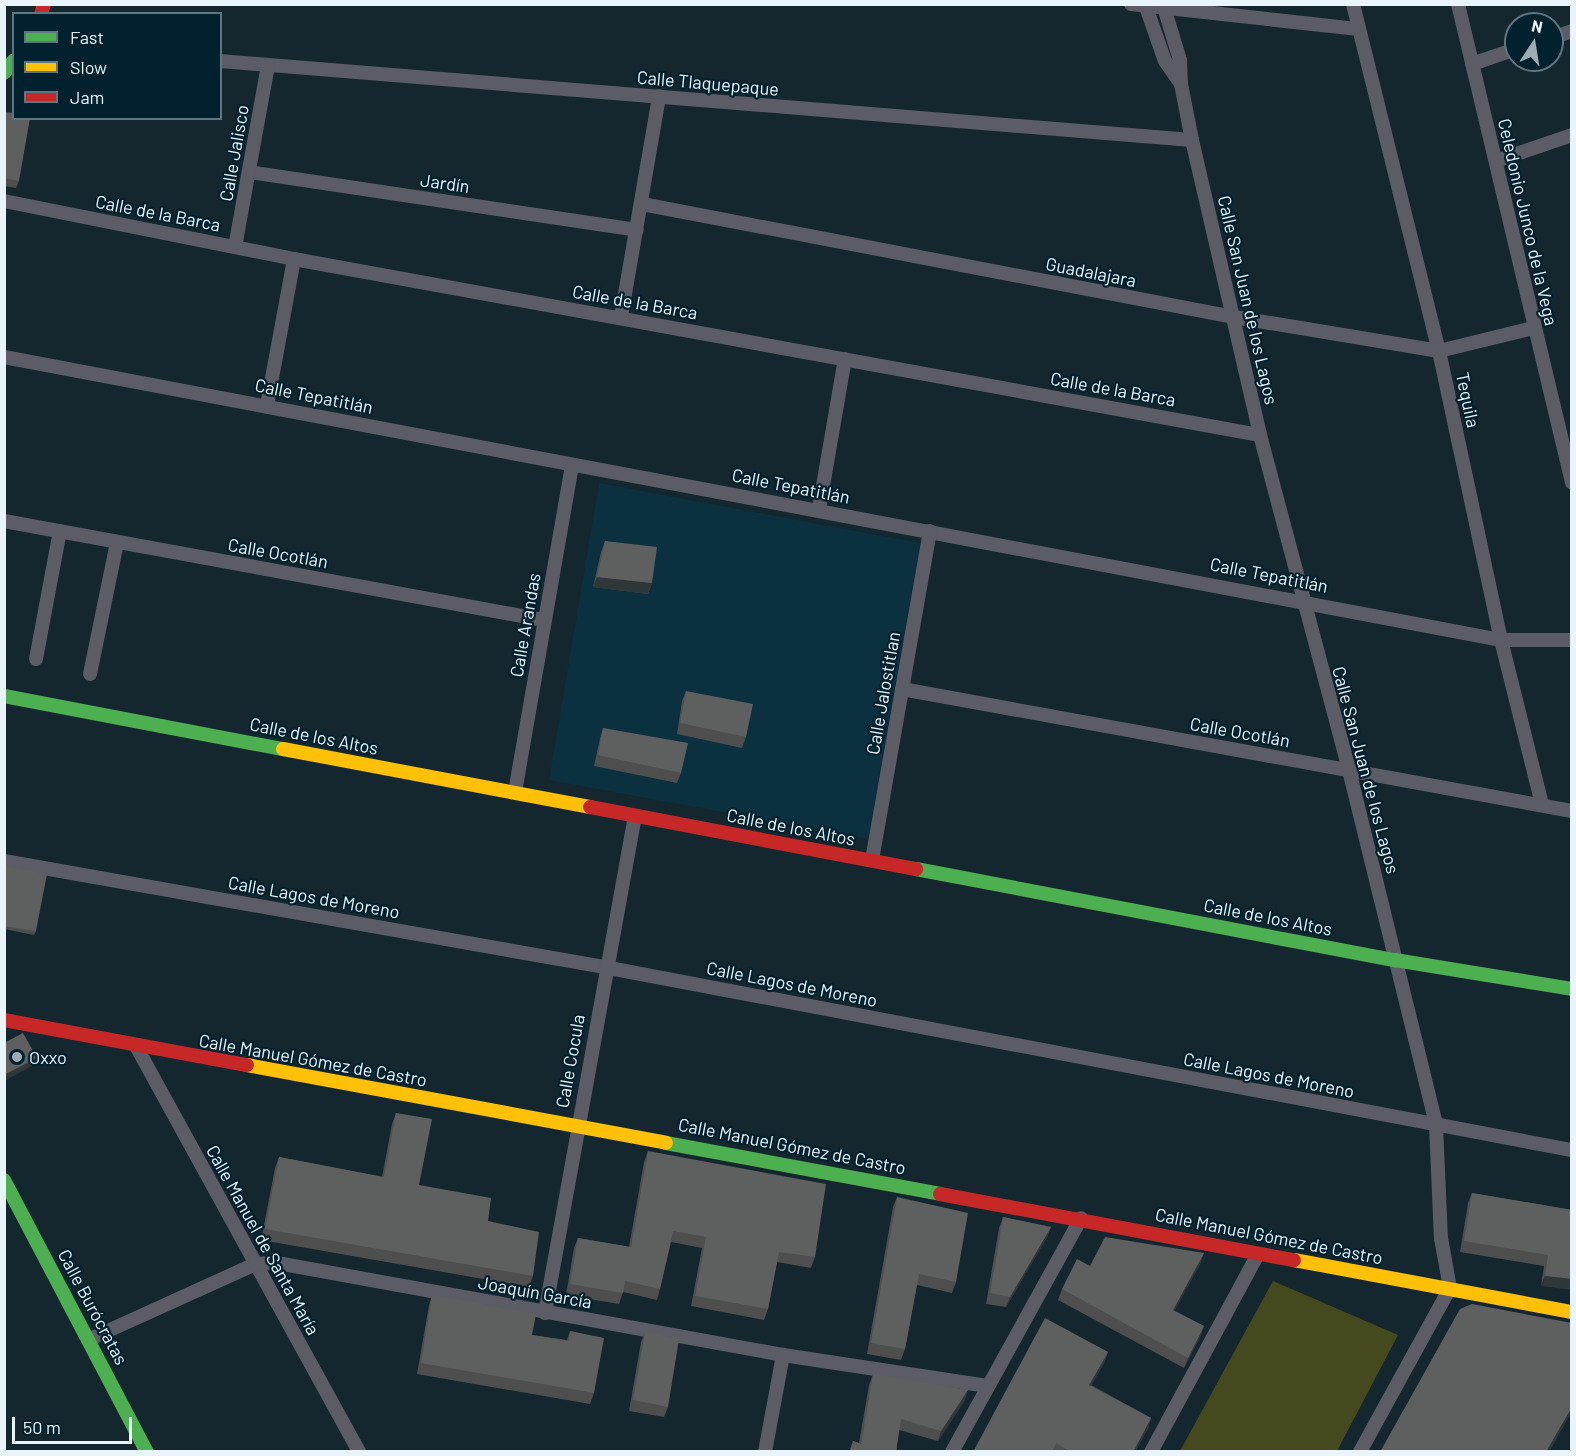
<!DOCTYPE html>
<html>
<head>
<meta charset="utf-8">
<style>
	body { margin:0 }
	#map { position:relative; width:1576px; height:1456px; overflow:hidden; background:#14272e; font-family:Barlow,sans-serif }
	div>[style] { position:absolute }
	.built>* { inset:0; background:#0b303f }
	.green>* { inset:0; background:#444a1e }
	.street>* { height:14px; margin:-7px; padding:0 7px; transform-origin:7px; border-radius:7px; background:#5b5c66 }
	.fast>* { height:14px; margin:-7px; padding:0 7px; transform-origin:7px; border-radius:7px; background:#4caf50 }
	.slow>* { height:14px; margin:-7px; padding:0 7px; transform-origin:7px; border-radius:7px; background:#ffc107 }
	.jam>* { height:14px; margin:-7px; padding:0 7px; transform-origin:7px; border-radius:7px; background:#c62828 }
	.wall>* { inset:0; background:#4d4e4d }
	.shaded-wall>* { inset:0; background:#2f3739 }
	.building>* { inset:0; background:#5e6060 }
	.dots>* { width:16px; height:16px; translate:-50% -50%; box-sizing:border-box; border:3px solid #01212f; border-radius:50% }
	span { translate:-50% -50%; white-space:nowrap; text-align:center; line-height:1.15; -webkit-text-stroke:4.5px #01212f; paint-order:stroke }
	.street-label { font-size:18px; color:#e9f5fb }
	.poi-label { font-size:18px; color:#e9f5fb }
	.left { translate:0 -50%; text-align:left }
	.frame { position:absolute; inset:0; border:6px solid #e9f5fb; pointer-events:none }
	.legend { position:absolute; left:12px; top:12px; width:210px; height:108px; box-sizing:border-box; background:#01212f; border:2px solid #5e7681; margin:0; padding:8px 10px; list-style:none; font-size:18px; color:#e9f5fb }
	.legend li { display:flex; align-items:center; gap:12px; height:30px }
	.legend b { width:30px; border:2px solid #5e7681 }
	.north { position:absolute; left:1504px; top:12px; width:60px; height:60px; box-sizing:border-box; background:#01212f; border:2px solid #5e7681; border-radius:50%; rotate:12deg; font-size:16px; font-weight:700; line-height:24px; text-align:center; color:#e9f5fb }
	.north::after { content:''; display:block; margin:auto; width:21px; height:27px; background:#9eadb3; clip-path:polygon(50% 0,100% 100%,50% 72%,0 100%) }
	.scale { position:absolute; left:12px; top:1417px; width:120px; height:27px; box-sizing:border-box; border:3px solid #e9f5fb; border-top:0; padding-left:8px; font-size:18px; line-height:21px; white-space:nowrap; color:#e9f5fb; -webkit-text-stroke:4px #01212f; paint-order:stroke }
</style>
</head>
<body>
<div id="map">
	<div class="built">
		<i style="clip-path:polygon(599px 483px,920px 543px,868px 839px,549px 780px)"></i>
	</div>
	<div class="green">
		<i style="clip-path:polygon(1273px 1281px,1398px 1335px,1337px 1451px,1180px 1451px)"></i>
	</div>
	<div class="street">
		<i style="left:1131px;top:4px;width:229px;rotate:6.3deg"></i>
		<i style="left:1145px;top:4px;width:60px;rotate:70.7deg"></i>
		<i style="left:1165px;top:61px;width:28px;rotate:55deg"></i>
		<i style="left:1163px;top:4px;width:59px;rotate:73.1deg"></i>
		<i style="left:1180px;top:60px;width:24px;rotate:88deg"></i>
		<i style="left:1181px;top:84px;width:57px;rotate:78.9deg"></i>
		<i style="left:1192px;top:140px;width:303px;rotate:77deg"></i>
		<i style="left:1260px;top:435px;width:347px;rotate:75.1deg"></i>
		<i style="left:1349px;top:770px;width:366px;rotate:76.2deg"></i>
		<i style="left:1436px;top:1125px;width:113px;rotate:87.5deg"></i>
		<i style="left:1441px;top:1238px;width:51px;rotate:79.8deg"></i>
		<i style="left:1450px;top:1288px;width:187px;rotate:118.8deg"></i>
		<i style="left:1353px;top:4px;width:357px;rotate:76.1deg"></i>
		<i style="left:1439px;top:351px;width:296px;rotate:77.9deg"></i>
		<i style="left:1501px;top:640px;width:170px;rotate:76deg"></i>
		<i style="left:1458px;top:4px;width:492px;rotate:76.6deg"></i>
		<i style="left:1552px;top:38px;width:21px;rotate:-19deg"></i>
		<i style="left:220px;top:61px;width:975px;rotate:4.65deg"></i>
		<i style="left:1472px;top:64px;width:46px;rotate:-18.8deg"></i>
		<i style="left:1496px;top:161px;width:80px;rotate:-18.9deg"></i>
		<i style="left:249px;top:172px;width:392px;rotate:8.5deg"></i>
		<i style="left:4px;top:201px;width:296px;rotate:11.3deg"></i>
		<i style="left:294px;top:259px;width:982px;rotate:10.33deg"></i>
		<i style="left:642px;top:204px;width:603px;rotate:10.81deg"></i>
		<i style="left:1234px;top:317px;width:208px;rotate:9.4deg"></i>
		<i style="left:1439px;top:351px;width:97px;rotate:-13.7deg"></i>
		<i style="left:235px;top:247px;width:185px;rotate:-79.7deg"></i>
		<i style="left:621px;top:317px;width:224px;rotate:-80.2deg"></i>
		<i style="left:4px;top:357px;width:1524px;rotate:10.71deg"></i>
		<i style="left:1501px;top:640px;width:71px"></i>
		<i style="left:267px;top:405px;width:148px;rotate:-79.5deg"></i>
		<i style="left:819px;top:509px;width:152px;rotate:-80.2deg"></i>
		<i style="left:4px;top:521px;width:549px;rotate:10.39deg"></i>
		<i style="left:36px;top:659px;width:130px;rotate:-79.4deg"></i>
		<i style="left:90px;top:674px;width:135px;rotate:-78.4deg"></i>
		<i style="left:902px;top:689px;width:681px;rotate:10.32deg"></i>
		<i style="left:515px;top:792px;width:332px;rotate:-80.1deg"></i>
		<i style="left:872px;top:860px;width:334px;rotate:-80deg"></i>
		<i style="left:4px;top:861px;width:609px;rotate:10.02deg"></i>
		<i style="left:604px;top:967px;width:985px;rotate:10.71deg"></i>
		<i style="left:136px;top:1046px;width:463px;rotate:61.2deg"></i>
		<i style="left:545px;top:1313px;width:505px;rotate:-79.74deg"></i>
		<i style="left:90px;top:1339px;width:181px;rotate:-24.4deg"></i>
		<i style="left:255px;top:1264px;width:22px;rotate:-3deg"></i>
		<i style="left:277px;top:1263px;width:514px;rotate:10.3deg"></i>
		<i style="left:783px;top:1355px;width:207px;rotate:8.6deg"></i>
		<i style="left:765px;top:1452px;width:99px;rotate:-79.5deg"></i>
		<i style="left:952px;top:1452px;width:267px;rotate:-61.1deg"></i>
		<i style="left:1151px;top:1452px;width:225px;rotate:-61.6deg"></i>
	</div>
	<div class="fast">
		<i style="left:4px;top:73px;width:16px;rotate:-52deg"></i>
		<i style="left:4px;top:696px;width:284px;rotate:10.8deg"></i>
		<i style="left:916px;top:869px;width:488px;rotate:10.8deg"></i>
		<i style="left:1395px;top:960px;width:179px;rotate:9.3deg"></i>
		<i style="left:666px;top:1143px;width:279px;rotate:10.5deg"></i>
		<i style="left:4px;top:1180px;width:307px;rotate:62.3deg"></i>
	</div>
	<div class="slow">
		<i style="left:283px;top:749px;width:312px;rotate:10.7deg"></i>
		<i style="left:247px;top:1065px;width:426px;rotate:10.5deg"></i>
		<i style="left:1294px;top:1260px;width:283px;rotate:10.6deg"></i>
	</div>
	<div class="jam">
		<i style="left:41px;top:14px;width:10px;rotate:-73deg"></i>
		<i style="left:590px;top:807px;width:332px;rotate:10.8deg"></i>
		<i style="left:4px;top:1020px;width:247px;rotate:10.5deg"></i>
		<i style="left:940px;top:1194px;width:360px;rotate:10.6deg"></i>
	</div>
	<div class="wall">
		<i style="clip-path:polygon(4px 112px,19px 181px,16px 188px,4px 186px)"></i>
		<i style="clip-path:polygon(605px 541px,652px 583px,648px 594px,593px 587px,601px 552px)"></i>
		<i style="clip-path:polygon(686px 691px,746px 737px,742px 748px,677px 734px,682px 701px)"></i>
		<i style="clip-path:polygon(603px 728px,681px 773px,677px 783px,594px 766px,600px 738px)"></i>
		<i style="clip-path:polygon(4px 866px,36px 931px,34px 935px,4px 929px)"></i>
		<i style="clip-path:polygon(396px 1113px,419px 1185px,488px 1221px,533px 1276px,529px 1287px,261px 1240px,275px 1168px,279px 1157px,382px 1177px,392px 1124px)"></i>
		<i style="clip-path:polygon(648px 1151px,815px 1257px,811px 1268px,777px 1262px,768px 1309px,764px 1320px,691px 1306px,702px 1248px,671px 1242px,660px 1289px,657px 1300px,623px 1292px,619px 1304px,566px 1295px,574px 1248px,578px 1238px,629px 1247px,644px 1162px)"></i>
		<i style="clip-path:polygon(1472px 1193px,1572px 1210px,1541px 1286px,1544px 1266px,1460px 1252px,1468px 1203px)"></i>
		<i style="clip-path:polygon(897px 1197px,956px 1282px,952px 1293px,917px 1285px,905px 1349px,901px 1360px,867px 1354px,893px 1207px)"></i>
		<i style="clip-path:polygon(1003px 1217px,1051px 1227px,1047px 1237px,1006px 1307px,986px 1304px,999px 1228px)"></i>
		<i style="clip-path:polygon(1204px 1253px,1200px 1264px,1174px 1311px,1204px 1326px,1200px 1337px,1184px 1368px,1058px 1300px,1062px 1289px,1090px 1266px)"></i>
		<i style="clip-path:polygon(432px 1295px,532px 1335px,567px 1340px,570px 1331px,594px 1393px,590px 1404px,417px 1374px,429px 1305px)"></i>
		<i style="clip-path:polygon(645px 1332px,668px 1407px,664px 1417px,629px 1411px,641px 1342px)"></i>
		<i style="clip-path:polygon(1108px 1352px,1104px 1363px,1091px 1385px,1151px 1418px,1148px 1428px,1135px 1452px,973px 1452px)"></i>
		<i style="clip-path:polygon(873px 1374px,965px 1400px,938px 1441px,899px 1430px,896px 1452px,849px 1452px,853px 1441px,859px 1443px,869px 1385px)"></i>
	</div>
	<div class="shaded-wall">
		<i style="clip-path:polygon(597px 577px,652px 583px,648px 594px,593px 587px)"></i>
		<i style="clip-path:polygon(37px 1058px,34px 1065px,4px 1081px,4px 1075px)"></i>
		<i style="clip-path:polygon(1051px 1227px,1047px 1237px,1006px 1307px,1010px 1297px)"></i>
		<i style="clip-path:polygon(1204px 1253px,1200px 1264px,1169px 1321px,1173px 1310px)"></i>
		<i style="clip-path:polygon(1545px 1276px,1572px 1279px,1572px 1290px,1541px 1286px)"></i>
		<i style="clip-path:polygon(1204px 1326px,1200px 1337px,1184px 1368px,1188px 1358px)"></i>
		<i style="clip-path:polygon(1108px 1352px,1104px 1363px,1086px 1395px,1089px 1385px)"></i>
		<i style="clip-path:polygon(968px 1390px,965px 1400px,938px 1441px,941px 1431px)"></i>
		<i style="clip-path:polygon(1572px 1407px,1572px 1411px,1549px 1452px,1546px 1452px)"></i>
		<i style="clip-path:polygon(1151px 1418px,1148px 1428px,1135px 1452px,1133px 1452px)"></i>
	</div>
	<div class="building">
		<i style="clip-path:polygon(4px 112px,14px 113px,14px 118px,30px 118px,19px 181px,4px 178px)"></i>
		<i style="clip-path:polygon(605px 541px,657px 547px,652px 583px,597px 577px)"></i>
		<i style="clip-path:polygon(686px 691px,753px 704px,746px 737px,680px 723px)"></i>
		<i style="clip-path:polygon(603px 728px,688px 743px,681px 773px,598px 755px)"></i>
		<i style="clip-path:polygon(4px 866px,47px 874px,36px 931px,4px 926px)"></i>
		<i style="clip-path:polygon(23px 1033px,37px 1058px,4px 1075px,4px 1043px)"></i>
		<i style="clip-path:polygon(396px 1113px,432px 1119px,419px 1185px,491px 1198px,488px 1221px,539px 1232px,533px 1276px,265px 1229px,279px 1157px,384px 1177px)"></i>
		<i style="clip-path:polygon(648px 1151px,826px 1184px,815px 1257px,779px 1252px,768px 1309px,695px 1296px,706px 1237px,673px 1231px,660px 1289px,625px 1281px,623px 1293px,570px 1284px,578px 1238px,631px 1247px)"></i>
		<i style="clip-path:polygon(1472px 1193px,1572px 1210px,1572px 1279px,1545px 1276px,1548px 1255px,1464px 1241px)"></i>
		<i style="clip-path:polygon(897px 1197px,968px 1213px,956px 1282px,919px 1274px,905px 1349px,871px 1343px)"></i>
		<i style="clip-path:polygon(1003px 1217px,1051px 1227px,1010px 1297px,990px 1293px)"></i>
		<i style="clip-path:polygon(1105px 1237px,1204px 1253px,1173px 1310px,1204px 1326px,1188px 1358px,1062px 1289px,1077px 1259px,1090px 1266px)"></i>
		<i style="clip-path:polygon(432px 1295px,536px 1314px,532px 1335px,569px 1341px,570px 1331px,604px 1338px,594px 1393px,421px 1363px)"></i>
		<i style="clip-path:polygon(1472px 1304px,1572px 1323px,1572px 1407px,1546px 1452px,1380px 1452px,1460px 1309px)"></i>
		<i style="clip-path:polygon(1045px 1318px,1108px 1352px,1089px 1385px,1151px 1418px,1133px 1452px,1071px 1452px,1056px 1443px,1052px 1452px,973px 1452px)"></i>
		<i style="clip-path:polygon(645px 1332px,679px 1339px,668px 1407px,633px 1400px)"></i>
		<i style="clip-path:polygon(873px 1374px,968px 1390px,941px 1431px,901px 1419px,896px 1452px,850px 1452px,853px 1441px,861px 1444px)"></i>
	</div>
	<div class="dots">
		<i style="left:17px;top:1057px;background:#9eadb3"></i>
	</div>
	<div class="street-label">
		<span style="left:708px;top:83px;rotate:5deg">Calle Tlaquepaque</span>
		<span style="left:234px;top:153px;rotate:-80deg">Calle Jalisco</span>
		<span style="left:445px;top:183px;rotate:8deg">Jardín</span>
		<span style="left:158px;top:213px;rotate:11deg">Calle de la Barca</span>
		<span style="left:1528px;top:222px;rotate:77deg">Celedonio Junco de la Vega</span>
		<span style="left:1091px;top:272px;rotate:11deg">Guadalajara</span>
		<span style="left:1248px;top:300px;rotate:77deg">Calle San Juan de los Lagos</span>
		<span style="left:635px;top:302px;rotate:10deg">Calle de la Barca</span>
		<span style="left:1113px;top:389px;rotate:10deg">Calle de la Barca</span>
		<span style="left:314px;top:396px;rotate:11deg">Calle Tepatitlán</span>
		<span style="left:1468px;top:400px;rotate:78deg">Tequila</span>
		<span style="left:791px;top:486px;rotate:11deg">Calle Tepatitlán</span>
		<span style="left:278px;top:553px;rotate:10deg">Calle Ocotlán</span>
		<span style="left:1269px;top:575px;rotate:11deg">Calle Tepatitlán</span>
		<span style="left:525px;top:625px;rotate:-80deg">Calle Arandas</span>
		<span style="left:883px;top:693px;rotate:-80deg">Calle Jalostitlan</span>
		<span style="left:1240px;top:732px;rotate:10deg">Calle Ocotlán</span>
		<span style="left:314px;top:736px;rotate:11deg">Calle de los Altos</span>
		<span style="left:1366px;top:770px;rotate:75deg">Calle San Juan de los Lagos</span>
		<span style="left:791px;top:827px;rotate:11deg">Calle de los Altos</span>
		<span style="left:314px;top:897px;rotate:10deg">Calle Lagos de Moreno</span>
		<span style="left:1268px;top:917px;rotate:11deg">Calle de los Altos</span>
		<span style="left:792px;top:984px;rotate:11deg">Calle Lagos de Moreno</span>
		<span style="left:313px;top:1060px;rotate:10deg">Calle Manuel Gómez de Castro</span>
		<span style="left:570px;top:1061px;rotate:-80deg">Calle Cocula</span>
		<span style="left:1269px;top:1075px;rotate:11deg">Calle Lagos de Moreno</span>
		<span style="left:792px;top:1146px;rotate:11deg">Calle Manuel Gómez de Castro</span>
		<span style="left:1269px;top:1236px;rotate:11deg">Calle Manuel Gómez de Castro</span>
		<span style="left:263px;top:1240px;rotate:61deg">Calle Manuel de Santa María</span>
		<span style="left:535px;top:1292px;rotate:10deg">Joaquín García</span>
		<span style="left:93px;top:1307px;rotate:62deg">Calle Burócratas</span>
	</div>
	<div class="poi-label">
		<span class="left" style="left:29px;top:1057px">Oxxo</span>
	</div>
	<div class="frame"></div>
	<ul class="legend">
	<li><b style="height:8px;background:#4caf50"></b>Fast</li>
	<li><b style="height:8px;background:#ffc107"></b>Slow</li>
	<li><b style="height:8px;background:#c62828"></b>Jam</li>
	</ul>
	<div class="north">N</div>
	<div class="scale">50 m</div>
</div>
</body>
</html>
